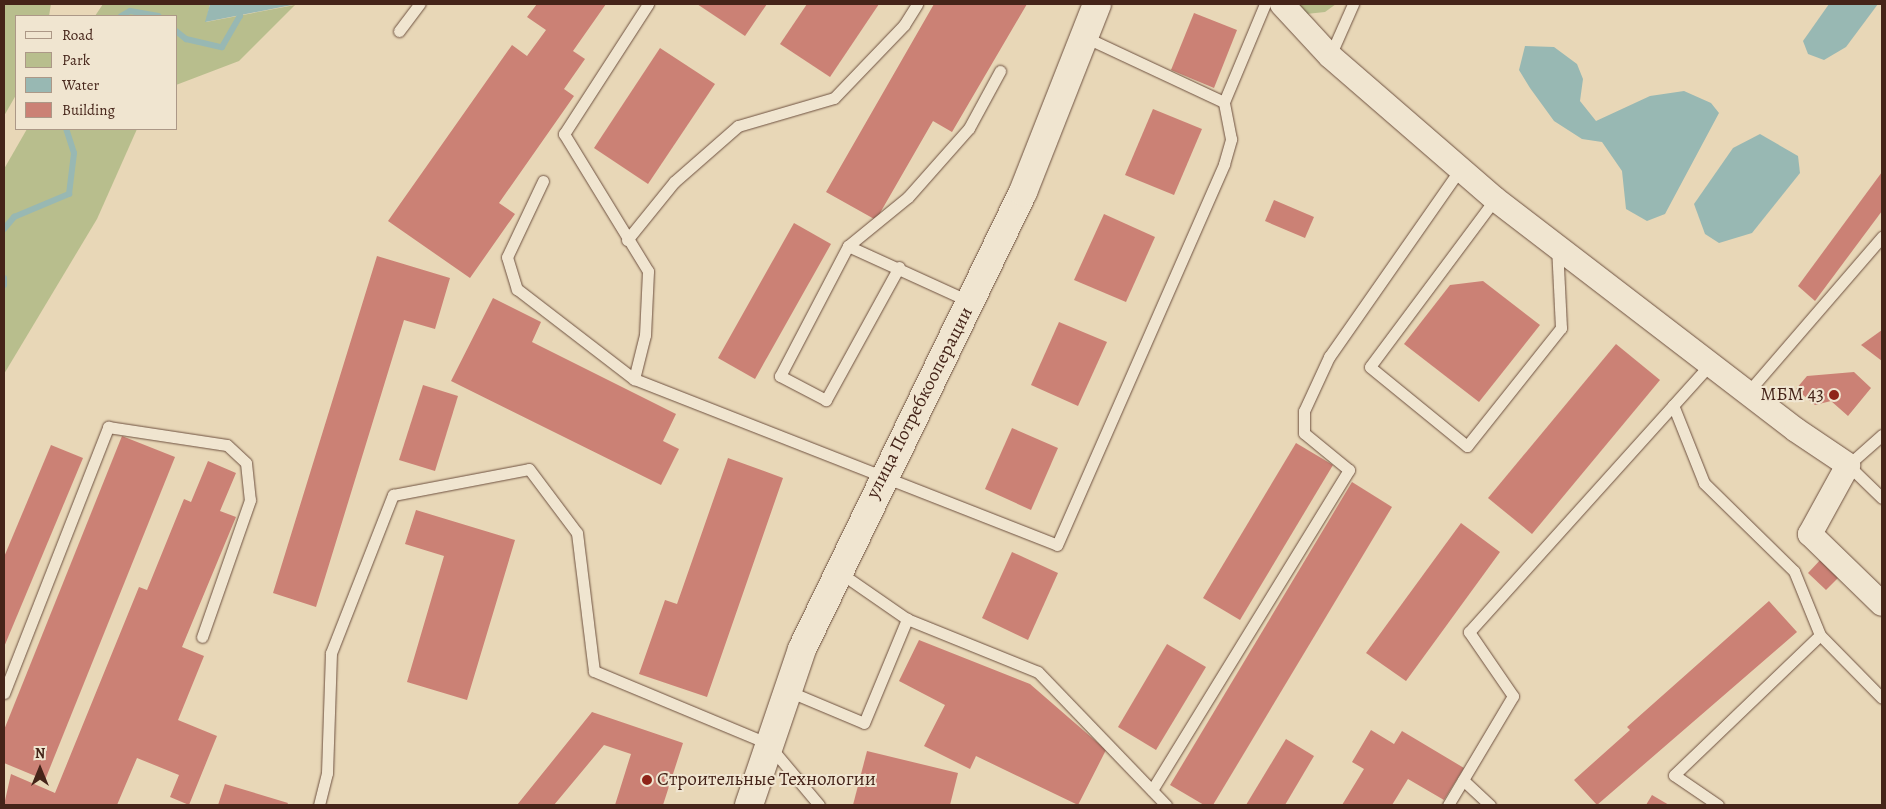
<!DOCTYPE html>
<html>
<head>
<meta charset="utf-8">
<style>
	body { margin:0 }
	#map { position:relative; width:1886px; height:809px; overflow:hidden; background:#e8d7b7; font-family:Alegreya,serif }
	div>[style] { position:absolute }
	.green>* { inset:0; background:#b8be8d }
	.water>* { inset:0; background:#98b8b3 }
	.stream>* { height:6px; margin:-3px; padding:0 3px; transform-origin:3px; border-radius:3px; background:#98b8b3 }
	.building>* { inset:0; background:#cb8175 }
	.roads { filter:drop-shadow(0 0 1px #6e5140) drop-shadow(0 0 1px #6e5140) }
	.lane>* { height:11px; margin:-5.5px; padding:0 5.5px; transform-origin:5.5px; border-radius:5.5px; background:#f0e5d0 }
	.street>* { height:24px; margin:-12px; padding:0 12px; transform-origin:12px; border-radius:12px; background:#f0e5d0 }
	.secondary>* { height:28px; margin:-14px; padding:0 14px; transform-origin:14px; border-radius:14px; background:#f0e5d0 }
	.dots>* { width:14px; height:14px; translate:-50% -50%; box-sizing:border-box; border:2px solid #f0e5d0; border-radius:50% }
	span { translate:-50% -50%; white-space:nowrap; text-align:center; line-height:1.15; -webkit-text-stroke:4px #f0e5d0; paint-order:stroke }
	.poi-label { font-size:19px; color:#452419 }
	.right { translate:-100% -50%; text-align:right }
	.left { translate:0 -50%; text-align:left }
	.street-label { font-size:19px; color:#452419 }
	.frame { position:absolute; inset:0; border:5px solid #452419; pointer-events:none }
	.legend { position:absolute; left:15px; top:15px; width:162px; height:115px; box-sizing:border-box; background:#f0e5d0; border:1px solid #ac9887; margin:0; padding:6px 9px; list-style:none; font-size:15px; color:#452419 }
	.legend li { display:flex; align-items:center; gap:10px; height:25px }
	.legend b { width:25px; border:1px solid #ac9887 }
	.north { position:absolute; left:15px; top:744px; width:50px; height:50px; -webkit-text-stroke:4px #f0e5d0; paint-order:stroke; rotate:0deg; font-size:14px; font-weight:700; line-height:20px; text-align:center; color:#452419 }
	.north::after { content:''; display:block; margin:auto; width:18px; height:22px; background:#452419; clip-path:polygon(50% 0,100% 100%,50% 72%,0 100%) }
</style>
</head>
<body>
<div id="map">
	<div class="green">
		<i style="clip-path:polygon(4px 4px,51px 4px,49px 16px,16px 16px,16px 95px,4px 116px)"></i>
		<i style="clip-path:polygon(103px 4px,210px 4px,206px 22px,295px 5px,239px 61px,176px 85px,176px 16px,95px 16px)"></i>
		<i style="clip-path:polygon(1297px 4px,1336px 4px,1325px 12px,1306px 14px)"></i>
		<i style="clip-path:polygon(27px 129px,137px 129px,97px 219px,4px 374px,4px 169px)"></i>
	</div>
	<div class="water">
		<i style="clip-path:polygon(210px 4px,297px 4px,205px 22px)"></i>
		<i style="clip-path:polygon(1829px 4px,1878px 4px,1846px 47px,1824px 60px,1808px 54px,1803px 41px)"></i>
		<i style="clip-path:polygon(1525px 46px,1554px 47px,1577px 64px,1583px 79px,1580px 101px,1596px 121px,1650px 96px,1684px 91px,1711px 103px,1719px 113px,1665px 214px,1647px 221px,1626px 209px,1622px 171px,1602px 142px,1582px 139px,1554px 121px,1530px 88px,1519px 70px)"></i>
		<i style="clip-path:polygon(1760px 134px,1798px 156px,1800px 173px,1752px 233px,1719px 243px,1705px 234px,1694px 204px,1733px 148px)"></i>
	</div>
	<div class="stream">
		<i style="left:121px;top:16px;width:10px;rotate:-29deg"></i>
		<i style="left:130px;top:11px;width:29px;rotate:10deg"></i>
		<i style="left:176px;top:31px;width:13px;rotate:39deg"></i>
		<i style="left:186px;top:39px;width:37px;rotate:13deg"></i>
		<i style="left:222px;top:47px;width:36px;rotate:-60deg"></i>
		<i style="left:240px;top:16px;width:12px;rotate:-104deg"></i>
		<i style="left:4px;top:229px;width:16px;rotate:-50deg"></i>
		<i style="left:14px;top:217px;width:60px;rotate:-22.7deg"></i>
		<i style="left:69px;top:194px;width:41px;rotate:-83deg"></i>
		<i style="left:74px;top:153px;width:25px;rotate:-108deg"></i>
		<i style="left:4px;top:278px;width:7px;rotate:90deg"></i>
	</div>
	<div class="building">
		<i style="clip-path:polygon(537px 4px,606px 4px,573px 51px,585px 59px,564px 89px,574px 96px,499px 203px,515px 214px,470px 278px,388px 221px,512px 45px,527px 56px,546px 30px,527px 17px)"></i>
		<i style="clip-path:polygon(697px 4px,767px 4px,745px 36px)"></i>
		<i style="clip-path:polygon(807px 4px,879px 4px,830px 77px,780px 44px)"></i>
		<i style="clip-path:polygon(934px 4px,1027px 4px,952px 132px,933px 121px,876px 220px,826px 192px)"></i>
		<i style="clip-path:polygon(1194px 13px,1237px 30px,1214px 88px,1171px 70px)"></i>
		<i style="clip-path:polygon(660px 48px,715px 84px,648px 184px,594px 148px)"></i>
		<i style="clip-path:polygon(1153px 109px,1202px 129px,1174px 195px,1125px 175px)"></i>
		<i style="clip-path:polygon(1882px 172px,1882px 211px,1815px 301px,1798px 286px)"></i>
		<i style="clip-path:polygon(1274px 200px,1314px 217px,1305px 238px,1265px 221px)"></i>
		<i style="clip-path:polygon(1104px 214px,1155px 237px,1126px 302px,1074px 280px)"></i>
		<i style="clip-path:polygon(794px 223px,831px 244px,755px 379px,718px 358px)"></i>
		<i style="clip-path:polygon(377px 256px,450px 278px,435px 329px,404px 320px,316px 607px,273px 593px)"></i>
		<i style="clip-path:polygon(1483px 281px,1540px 325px,1479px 402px,1404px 344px,1450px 285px)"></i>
		<i style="clip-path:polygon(493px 298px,541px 322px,532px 342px,676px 414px,663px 441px,679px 449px,661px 485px,451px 381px)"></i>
		<i style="clip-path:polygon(1059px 322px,1107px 342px,1078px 406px,1031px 385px)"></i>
		<i style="clip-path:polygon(1882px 330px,1882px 361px,1861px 345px)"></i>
		<i style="clip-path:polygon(1616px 344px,1660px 380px,1532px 534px,1488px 498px)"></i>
		<i style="clip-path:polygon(1854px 372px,1871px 388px,1848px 416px,1831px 401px,1815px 405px,1796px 389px,1807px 376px)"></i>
		<i style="clip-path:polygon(423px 385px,458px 396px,435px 471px,399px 460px)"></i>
		<i style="clip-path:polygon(1012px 428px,1058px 448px,1031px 510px,985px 489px)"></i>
		<i style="clip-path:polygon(122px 436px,175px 457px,45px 780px,4px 763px,4px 730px)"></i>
		<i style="clip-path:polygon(1296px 443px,1333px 465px,1240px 620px,1203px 598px)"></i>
		<i style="clip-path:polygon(51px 445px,83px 458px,4px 647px,4px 557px)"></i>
		<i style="clip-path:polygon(728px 458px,783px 478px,707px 697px,639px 674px,665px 600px,677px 604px)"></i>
		<i style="clip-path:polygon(208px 461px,236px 473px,220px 511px,236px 517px,182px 647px,204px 656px,178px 720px,217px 736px,189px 805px,170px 797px,179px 775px,137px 758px,117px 805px,4px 805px,11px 774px,55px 793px,139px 587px,147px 590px,184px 499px,191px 502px)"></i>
		<i style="clip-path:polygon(1352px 482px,1392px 507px,1213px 805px,1204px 805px,1170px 785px)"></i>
		<i style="clip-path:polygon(416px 510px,515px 540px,467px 700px,407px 682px,444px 556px,405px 544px)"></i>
		<i style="clip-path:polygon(1461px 523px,1500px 552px,1406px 681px,1366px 653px)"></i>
		<i style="clip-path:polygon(1012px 552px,1058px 573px,1028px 640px,982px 618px)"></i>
		<i style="clip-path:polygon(1823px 557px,1841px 575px,1826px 590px,1808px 573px)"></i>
		<i style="clip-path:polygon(1769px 601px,1797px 632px,1597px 805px,1574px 780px,1630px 730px,1627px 727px)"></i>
		<i style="clip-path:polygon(919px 640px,1030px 684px,1106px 750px,1078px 805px,976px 756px,970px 769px,924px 746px,945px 705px,899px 681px)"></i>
		<i style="clip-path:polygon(1167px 644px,1206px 667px,1156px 750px,1118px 727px)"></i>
		<i style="clip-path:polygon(592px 712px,683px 743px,663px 805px,615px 805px,631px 754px,604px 745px,554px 805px,517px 805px)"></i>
		<i style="clip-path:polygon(1371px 730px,1394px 744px,1402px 731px,1464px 768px,1444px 800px,1408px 779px,1392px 805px,1342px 805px,1364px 769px,1352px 762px)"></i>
		<i style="clip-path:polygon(1286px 739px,1314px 756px,1285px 805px,1246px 805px)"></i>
		<i style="clip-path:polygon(867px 751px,958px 773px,950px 805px,853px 805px)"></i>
		<i style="clip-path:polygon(225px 784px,288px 803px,287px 805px,218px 805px)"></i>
		<i style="clip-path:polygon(1652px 795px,1669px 805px,1646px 805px)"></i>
	</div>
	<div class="roads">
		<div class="lane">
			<i style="left:399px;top:31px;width:34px;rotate:-53deg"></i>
			<i style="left:1085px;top:37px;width:153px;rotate:25.1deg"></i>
			<i style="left:1330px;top:56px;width:57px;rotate:-66.1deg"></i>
			<i style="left:543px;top:181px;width:84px;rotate:115.3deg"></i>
			<i style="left:507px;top:257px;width:34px;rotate:73deg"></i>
			<i style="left:517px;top:289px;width:148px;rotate:37.6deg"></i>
			<i style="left:634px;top:379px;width:454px;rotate:21.4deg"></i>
			<i style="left:1057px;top:545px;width:416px;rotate:-66.3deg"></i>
			<i style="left:1224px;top:164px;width:26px;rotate:-74deg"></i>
			<i style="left:1231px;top:139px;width:38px;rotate:-101deg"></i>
			<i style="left:1224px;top:102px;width:106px;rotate:-67.3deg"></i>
			<i style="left:1495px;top:199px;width:209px;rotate:126.7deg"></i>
			<i style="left:1370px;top:367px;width:125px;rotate:39.2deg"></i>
			<i style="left:1467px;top:446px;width:151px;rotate:-51.5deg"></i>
			<i style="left:1561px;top:328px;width:81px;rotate:-92.8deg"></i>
			<i style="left:627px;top:240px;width:75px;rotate:-51deg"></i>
			<i style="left:674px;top:182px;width:85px;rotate:-41.2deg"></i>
			<i style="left:738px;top:126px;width:100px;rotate:-16.3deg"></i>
			<i style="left:834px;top:98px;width:101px;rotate:-46.2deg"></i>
			<i style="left:904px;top:25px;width:25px;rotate:-58deg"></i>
			<i style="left:848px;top:246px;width:135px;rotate:24.5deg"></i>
			<i style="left:899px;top:267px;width:152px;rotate:118.8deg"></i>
			<i style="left:826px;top:400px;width:52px;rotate:-152.4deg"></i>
			<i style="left:780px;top:376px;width:147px;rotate:-62.4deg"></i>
			<i style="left:848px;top:246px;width:77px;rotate:-39.2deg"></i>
			<i style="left:908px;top:197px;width:92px;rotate:-48.5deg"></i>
			<i style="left:969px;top:128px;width:65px;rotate:-61.5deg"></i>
			<i style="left:634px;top:379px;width:45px;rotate:-76deg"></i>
			<i style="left:645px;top:335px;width:64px;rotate:-87.3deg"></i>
			<i style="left:648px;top:271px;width:161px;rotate:-121.5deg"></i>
			<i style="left:564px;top:134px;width:155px;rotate:-57.1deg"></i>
			<i style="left:1748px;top:392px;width:205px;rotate:-49.2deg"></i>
			<i style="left:1673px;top:405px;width:84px;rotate:68.3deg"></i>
			<i style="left:1704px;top:483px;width:126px;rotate:44.4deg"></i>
			<i style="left:1794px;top:571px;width:69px;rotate:67.9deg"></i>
			<i style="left:1820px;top:635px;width:88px;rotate:45.5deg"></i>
			<i style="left:1882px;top:435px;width:45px;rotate:138.6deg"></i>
			<i style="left:1848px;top:465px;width:47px;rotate:44.1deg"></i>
			<i style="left:839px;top:572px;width:83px;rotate:34.7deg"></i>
			<i style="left:907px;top:619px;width:141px;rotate:22deg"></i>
			<i style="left:1038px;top:672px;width:185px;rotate:46.1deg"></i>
			<i style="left:788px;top:691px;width:82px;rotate:22.8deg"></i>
			<i style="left:864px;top:723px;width:113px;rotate:-67.5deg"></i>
			<i style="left:4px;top:693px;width:286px;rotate:-68.6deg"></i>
			<i style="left:108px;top:427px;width:120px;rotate:8.6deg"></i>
			<i style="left:227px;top:445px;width:26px;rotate:43deg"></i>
			<i style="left:246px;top:463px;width:37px;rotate:84deg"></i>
			<i style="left:250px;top:500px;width:145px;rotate:109.3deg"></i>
			<i style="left:1463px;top:780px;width:37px;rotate:43deg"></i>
			<i style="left:1152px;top:790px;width:376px;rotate:-58.4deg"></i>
			<i style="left:1349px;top:470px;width:58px;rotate:-140.6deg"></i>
			<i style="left:1304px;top:433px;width:22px;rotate:-90deg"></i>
			<i style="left:1304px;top:411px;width:60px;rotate:-65.2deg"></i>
			<i style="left:1329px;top:357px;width:231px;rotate:-55.1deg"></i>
			<i style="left:319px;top:805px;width:33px;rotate:-76deg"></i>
			<i style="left:327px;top:773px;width:120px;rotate:-88.1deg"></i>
			<i style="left:331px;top:653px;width:170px;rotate:-68.6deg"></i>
			<i style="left:393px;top:495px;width:138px;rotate:-10.8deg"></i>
			<i style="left:529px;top:469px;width:80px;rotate:53.1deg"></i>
			<i style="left:577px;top:533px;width:139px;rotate:83deg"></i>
			<i style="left:594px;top:671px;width:187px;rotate:22.6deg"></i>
			<i style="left:767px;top:743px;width:81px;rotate:50deg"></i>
			<i style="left:1448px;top:805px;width:127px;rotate:-59.2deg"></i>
			<i style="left:1513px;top:696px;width:78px;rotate:-124.5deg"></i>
			<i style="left:1469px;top:632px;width:362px;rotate:-48deg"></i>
			<i style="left:1718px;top:805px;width:53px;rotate:-145.7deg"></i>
			<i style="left:1674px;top:775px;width:202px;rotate:-43.8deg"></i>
		</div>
		<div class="street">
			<i style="left:1282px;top:4px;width:71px;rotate:47.3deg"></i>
			<i style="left:1330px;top:56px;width:218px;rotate:40.9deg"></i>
			<i style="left:1495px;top:199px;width:379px;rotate:37.5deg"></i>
			<i style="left:1796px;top:430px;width:63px;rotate:33.9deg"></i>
			<i style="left:1848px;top:465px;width:79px;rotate:118.8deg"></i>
			<i style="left:1810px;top:534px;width:100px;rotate:44.2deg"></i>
		</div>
		<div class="secondary">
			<i style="left:749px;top:805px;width:165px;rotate:-71.2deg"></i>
			<i style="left:802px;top:649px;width:508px;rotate:-64.19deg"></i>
			<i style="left:1023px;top:192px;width:202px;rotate:-68.5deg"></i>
		</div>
	</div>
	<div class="dots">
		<i style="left:1834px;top:395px;background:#8f2418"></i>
		<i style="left:647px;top:780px;background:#8f2418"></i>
	</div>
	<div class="poi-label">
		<span class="right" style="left:1824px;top:395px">МБМ 43</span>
		<span class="left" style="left:657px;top:780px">Строительные Технологии</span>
	</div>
	<div class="street-label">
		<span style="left:920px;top:403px;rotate:-63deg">улица Потребкооперации</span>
	</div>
	<div class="frame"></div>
	<ul class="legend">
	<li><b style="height:6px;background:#f0e5d0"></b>Road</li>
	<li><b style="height:14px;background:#b8be8d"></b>Park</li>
	<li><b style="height:14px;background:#98b8b3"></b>Water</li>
	<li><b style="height:14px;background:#cb8175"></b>Building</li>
	</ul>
	<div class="north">N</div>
</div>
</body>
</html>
